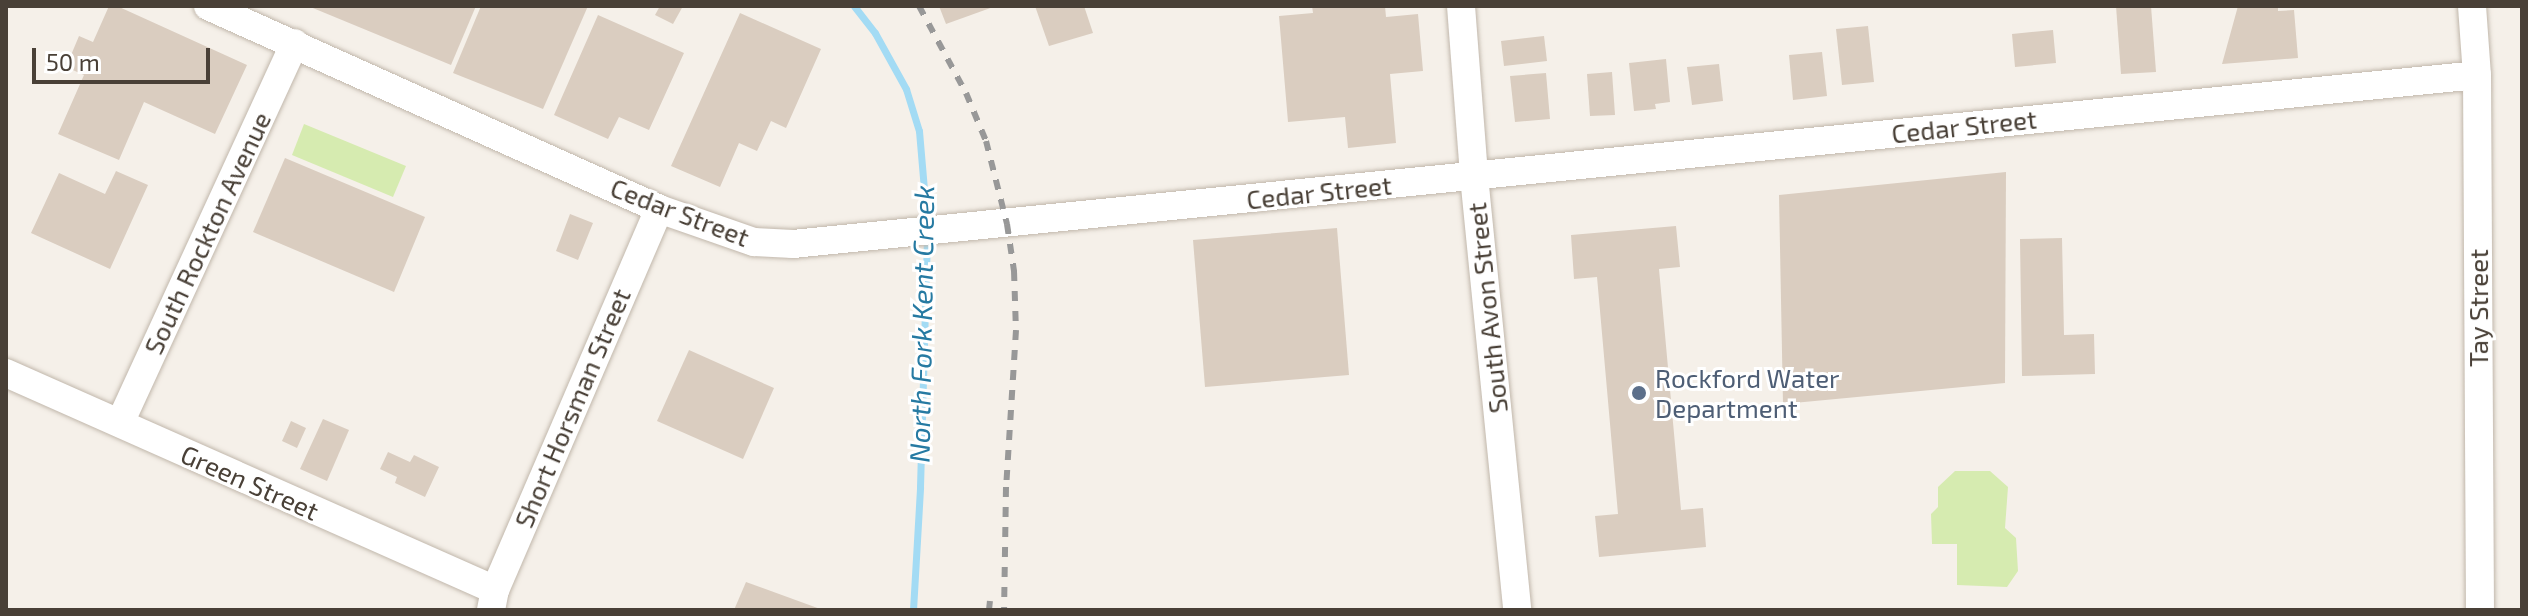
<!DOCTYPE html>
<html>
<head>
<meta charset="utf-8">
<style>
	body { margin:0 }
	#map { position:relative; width:2528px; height:616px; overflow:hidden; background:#f5f0e9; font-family:"Exo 2",sans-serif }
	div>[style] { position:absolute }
	.green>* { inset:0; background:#d6ebb0 }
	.stream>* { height:7px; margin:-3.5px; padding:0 3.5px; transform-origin:3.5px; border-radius:3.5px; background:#a3dbf4 }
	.building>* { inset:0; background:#dacdc0 }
	.roads { filter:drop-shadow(0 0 2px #c1b7ab) drop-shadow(0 0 2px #c1b7ab) }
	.minor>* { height:28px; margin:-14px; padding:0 14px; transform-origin:14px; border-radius:14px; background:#fff }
	.rail>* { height:6px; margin-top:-3px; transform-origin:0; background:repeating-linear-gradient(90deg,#989898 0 10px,transparent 0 20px) }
	.dots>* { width:22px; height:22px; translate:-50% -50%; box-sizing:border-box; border:4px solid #fff; border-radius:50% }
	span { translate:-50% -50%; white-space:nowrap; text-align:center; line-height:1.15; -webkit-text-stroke:6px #fff; paint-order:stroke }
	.street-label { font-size:26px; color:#494037 }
	.service-label { font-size:26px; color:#4e5e75 }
	.left { translate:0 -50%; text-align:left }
	.water-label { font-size:28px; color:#267aa2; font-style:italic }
	.frame { position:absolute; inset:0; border:8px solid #494037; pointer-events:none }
	.scale { position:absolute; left:32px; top:48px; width:178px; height:36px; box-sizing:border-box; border:4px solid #494037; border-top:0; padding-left:10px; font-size:24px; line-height:28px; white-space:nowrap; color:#494037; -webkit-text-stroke:6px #fff; paint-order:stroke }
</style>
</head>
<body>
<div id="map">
	<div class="green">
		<i style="clip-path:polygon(304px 124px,406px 166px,393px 197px,292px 155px)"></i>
		<i style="clip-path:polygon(1955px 471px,1990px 471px,2008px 487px,2005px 528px,2016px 538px,2018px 571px,2007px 587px,1957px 585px,1957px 544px,1932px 544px,1931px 514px,1938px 507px,1938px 487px)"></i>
	</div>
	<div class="stream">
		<i style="left:854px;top:6px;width:34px;rotate:52deg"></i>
		<i style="left:875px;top:33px;width:64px;rotate:61deg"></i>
		<i style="left:906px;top:89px;width:44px;rotate:72.8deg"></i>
		<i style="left:919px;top:131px;width:93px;rotate:85.1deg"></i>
		<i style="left:913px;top:610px;width:123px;rotate:-86.7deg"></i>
		<i style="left:920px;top:487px;width:250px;rotate:-88.4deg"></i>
	</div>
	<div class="building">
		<i style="clip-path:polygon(109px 6px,117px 6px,247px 65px,215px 134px,144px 102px,119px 160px,58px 134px,84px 75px,66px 67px,79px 36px,93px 42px)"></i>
		<i style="clip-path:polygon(308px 6px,476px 6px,451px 65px)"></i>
		<i style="clip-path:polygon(481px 6px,588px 6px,543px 109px,453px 73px)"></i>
		<i style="clip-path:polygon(660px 6px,683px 6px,673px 24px,655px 15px)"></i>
		<i style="clip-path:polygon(939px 6px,996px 6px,946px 24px)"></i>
		<i style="clip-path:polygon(1035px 6px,1084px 6px,1093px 33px,1049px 46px)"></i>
		<i style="clip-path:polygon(1312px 6px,1385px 6px,1386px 17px,1418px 14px,1423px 71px,1390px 74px,1396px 143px,1348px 148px,1345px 117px,1288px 122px,1279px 16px,1313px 13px)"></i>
		<i style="clip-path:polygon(2116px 6px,2151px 6px,2156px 72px,2121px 74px)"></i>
		<i style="clip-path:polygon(2238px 6px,2278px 6px,2278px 11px,2294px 10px,2298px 58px,2222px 64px)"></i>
		<i style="clip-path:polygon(740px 13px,821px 49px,786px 128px,771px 121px,757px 151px,739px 143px,720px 187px,671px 166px)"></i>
		<i style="clip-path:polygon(598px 15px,684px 53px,649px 130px,619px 117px,608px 139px,554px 115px)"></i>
		<i style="clip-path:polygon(1868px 26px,1874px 82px,1842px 85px,1836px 29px)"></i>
		<i style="clip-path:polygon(2053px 30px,2056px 63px,2015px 67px,2012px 34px)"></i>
		<i style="clip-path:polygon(1544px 36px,1547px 61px,1504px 66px,1501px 41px)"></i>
		<i style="clip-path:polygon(1822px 52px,1827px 96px,1793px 100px,1789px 55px)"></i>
		<i style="clip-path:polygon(1666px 59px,1670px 102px,1655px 104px,1656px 109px,1634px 111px,1629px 63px)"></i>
		<i style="clip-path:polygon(1719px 64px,1723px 101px,1692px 105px,1687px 67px)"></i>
		<i style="clip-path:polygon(1612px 72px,1615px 115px,1590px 116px,1587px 74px)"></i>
		<i style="clip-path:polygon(1546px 73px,1550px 119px,1515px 122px,1510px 76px)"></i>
		<i style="clip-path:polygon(285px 158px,425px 217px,394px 292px,253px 232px)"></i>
		<i style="clip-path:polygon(116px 171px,148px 185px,110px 269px,31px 233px,59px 173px,105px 194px)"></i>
		<i style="clip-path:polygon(2006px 172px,2005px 383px,1783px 404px,1779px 195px)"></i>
		<i style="clip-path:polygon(570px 214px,593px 223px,578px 260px,556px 251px)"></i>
		<i style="clip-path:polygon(1676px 226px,1680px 267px,1659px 269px,1681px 510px,1703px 508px,1706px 547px,1599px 557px,1595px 516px,1618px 514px,1597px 277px,1574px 279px,1571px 235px)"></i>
		<i style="clip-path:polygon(1337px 228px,1349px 375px,1205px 387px,1193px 240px)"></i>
		<i style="clip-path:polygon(2062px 238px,2064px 335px,2094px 334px,2095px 374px,2022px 376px,2020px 239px)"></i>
		<i style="clip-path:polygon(689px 350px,774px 388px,743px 459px,657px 421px)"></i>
		<i style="clip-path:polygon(323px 419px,349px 430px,327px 481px,300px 469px)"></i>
		<i style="clip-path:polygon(291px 421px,306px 428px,297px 448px,282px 441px)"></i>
		<i style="clip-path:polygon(388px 452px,410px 462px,414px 455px,439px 467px,425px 497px,395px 483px,397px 477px,380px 469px)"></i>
		<i style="clip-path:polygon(746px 582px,823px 610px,734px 610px)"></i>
	</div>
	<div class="roads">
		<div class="minor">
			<i style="left:208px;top:6px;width:495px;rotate:24.2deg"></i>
			<i style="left:659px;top:209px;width:101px;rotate:19.2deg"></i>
			<i style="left:754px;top:242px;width:39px;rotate:3deg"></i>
			<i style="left:793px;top:244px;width:1692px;rotate:-5.73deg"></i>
			<i style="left:1461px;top:6px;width:170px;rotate:85.6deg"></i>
			<i style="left:1474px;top:176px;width:436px;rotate:84.3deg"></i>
			<i style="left:2472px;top:6px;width:69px;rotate:85.9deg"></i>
			<i style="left:2477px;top:75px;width:535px;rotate:89.68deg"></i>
			<i style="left:6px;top:373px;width:535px;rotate:23.93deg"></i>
			<i style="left:120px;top:423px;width:418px;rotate:-65.3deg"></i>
			<i style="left:491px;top:610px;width:20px;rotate:-79deg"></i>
			<i style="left:495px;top:590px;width:415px;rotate:-66.7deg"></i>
		</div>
	</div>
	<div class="rail">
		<i style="left:919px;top:6px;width:99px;rotate:61.6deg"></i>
		<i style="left:966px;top:93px;width:52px;rotate:67.4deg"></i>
		<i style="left:986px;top:141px;width:86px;rotate:75.8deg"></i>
		<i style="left:1007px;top:224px;width:48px;rotate:81.5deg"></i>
		<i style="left:1014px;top:271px;width:59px;rotate:88.1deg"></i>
		<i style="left:1016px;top:330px;width:157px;rotate:93.6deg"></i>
		<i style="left:1006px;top:487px;width:123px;rotate:90.9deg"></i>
		<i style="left:989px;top:610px;width:9px;rotate:-84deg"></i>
	</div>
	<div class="dots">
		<i style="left:1639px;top:393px;background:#5c6f8a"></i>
	</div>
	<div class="street-label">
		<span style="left:1964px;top:126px;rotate:-6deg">Cedar Street</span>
		<span style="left:1319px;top:192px;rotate:-6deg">Cedar Street</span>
		<span style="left:680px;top:212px;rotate:21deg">Cedar Street</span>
		<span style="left:207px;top:233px;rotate:-65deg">South Rockton Avenue</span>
		<span style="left:1487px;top:308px;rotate:-96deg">South Avon Street</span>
		<span style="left:2478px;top:308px;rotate:-90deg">Tay Street</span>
		<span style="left:572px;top:408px;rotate:-67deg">Short Horsman Street</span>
		<span style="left:250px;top:482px;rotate:24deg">Green Street</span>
	</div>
	<div class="service-label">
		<span class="left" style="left:1655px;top:393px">Rockford Water<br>Department</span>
	</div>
	<div class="water-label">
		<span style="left:921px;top:324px;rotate:-89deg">North Fork Kent Creek</span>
	</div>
	<div class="frame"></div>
	<div class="scale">50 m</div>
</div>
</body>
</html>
